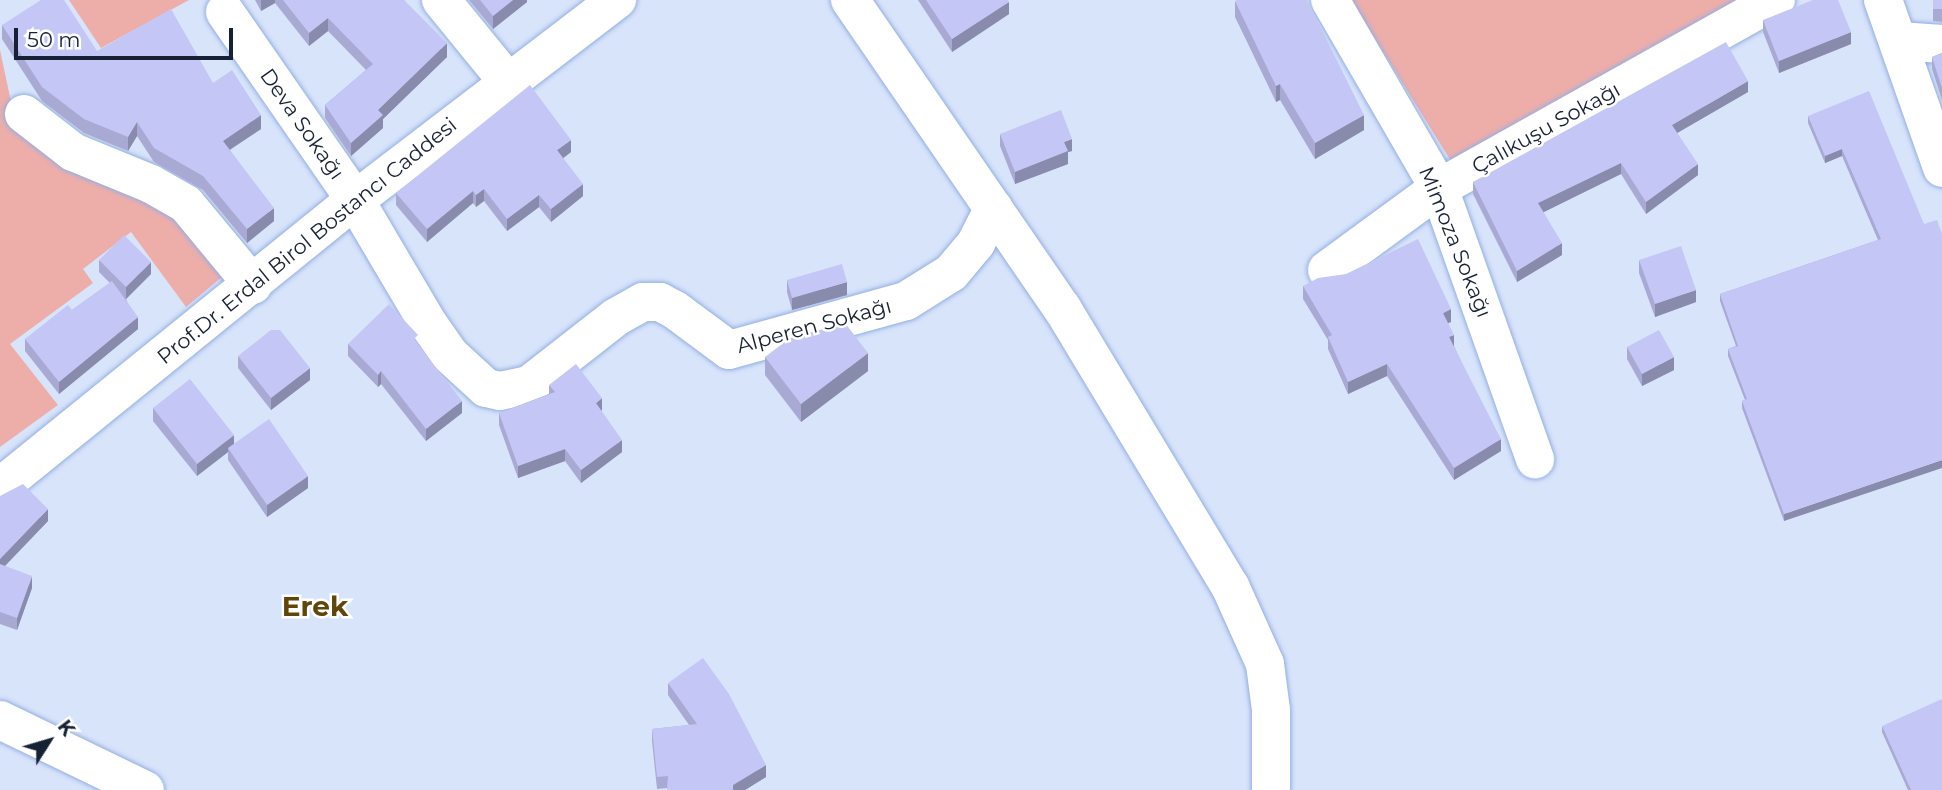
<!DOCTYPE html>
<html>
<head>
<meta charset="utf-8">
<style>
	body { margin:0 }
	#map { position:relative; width:1942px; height:790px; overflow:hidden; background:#d8e4fa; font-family:Montserrat,sans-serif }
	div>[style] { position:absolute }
	.green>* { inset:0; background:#edaeaa }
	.roads { filter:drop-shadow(0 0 2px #93afe4) drop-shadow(0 0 2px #93afe4) }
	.minor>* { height:38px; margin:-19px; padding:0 19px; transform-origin:19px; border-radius:19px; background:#fff }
	.wall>* { inset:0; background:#a9aad3 }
	.shaded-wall>* { inset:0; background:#898bac }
	.building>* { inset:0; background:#c4c6f5 }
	span { translate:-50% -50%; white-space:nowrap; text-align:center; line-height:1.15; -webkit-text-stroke:5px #fff; paint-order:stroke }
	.street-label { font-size:21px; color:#172135 }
	.district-label { font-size:28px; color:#604609; font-weight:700 }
	.north { position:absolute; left:14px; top:706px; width:70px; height:70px; -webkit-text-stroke:5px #fff; paint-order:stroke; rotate:53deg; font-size:19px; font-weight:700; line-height:28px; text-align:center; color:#172135 }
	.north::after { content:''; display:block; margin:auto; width:24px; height:32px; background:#172135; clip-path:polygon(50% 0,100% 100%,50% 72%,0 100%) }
	.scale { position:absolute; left:14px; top:28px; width:219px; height:32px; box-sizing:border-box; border:4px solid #172135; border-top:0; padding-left:9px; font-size:21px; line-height:24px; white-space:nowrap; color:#172135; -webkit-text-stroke:5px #fff; paint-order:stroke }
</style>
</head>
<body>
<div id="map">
	<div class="green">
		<i style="clip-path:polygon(69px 0,189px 0,101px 48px)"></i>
		<i style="clip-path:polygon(1351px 0,1748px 0,1454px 166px)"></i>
		<i style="clip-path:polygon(0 50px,10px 97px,21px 124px,182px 218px,228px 272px,186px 307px,131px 232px,83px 269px,93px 283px,10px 344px,58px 405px,0 447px)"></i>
	</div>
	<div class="roads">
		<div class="minor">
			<i style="left:441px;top:0;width:104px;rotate:50.8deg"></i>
			<i style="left:850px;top:0;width:374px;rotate:55.5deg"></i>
			<i style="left:1062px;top:308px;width:325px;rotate:58.9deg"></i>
			<i style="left:1230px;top:586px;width:85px;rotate:65.8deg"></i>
			<i style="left:1265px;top:664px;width:46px;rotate:82.6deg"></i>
			<i style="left:1271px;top:710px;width:80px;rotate:90deg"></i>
			<i style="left:1330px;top:0;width:217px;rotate:59.9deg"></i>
			<i style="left:1439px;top:188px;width:288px;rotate:70.5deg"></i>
			<i style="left:1883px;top:0;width:178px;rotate:70.6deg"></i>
			<i style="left:225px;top:12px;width:229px;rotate:55.3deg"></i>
			<i style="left:355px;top:200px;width:145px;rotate:59.4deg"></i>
			<i style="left:429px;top:325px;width:35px;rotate:55deg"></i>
			<i style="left:449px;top:354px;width:50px;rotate:42.6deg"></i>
			<i style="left:486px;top:388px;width:14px;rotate:12deg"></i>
			<i style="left:500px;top:391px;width:30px;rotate:-12deg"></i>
			<i style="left:529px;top:385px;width:110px;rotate:-38deg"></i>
			<i style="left:616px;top:317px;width:31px;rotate:-29deg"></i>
			<i style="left:643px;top:302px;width:17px"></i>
			<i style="left:660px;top:302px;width:17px;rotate:28deg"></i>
			<i style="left:675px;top:310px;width:67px;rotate:36.5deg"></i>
			<i style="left:729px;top:350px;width:184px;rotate:-15.5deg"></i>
			<i style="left:906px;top:301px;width:53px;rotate:-31.9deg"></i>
			<i style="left:951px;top:273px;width:39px;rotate:-50deg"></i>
			<i style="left:976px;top:243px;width:39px;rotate:-63deg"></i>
			<i style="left:1899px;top:41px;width:43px;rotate:4deg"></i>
			<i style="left:24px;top:114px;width:62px;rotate:37.8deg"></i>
			<i style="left:73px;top:152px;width:84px;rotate:22.3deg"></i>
			<i style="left:151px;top:184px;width:40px;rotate:29.7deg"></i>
			<i style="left:186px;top:204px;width:105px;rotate:50.4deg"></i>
			<i style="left:1327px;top:270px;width:139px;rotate:-36.2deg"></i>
			<i style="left:1439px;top:188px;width:386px;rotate:-29.2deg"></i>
			<i style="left:0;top:487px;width:457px;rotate:-39deg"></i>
			<i style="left:355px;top:200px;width:330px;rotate:-37.4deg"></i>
			<i style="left:0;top:720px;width:161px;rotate:25.8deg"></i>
		</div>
	</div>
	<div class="wall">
		<i style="clip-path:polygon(255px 0,404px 0,447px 57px,383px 119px,383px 128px,351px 156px,325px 118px,325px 105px,366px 70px,328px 31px,309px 46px,275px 3px,261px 11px)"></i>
		<i style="clip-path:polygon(469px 0,527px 0,527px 2px,493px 29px)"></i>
		<i style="clip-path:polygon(918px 0,1008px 0,1009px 14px,952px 52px)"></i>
		<i style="clip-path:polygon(1933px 0,1942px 0,1942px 22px,1933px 21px)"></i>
		<i style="clip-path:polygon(1235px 1px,1364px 130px,1315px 159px,1280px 100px,1276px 102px,1235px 17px)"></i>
		<i style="clip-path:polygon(1763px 20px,1851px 44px,1779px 73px,1763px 32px)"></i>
		<i style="clip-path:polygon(2px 25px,213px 83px,261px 129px,230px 150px,274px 221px,247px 243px,203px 190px,154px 162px,137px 136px,128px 151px,84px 133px,42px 101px,2px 39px)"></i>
		<i style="clip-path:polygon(1942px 53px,1942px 100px,1932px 69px,1932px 57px)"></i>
		<i style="clip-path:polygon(1748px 92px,1677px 133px,1698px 175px,1646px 214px,1621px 174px,1543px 212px,1562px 255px,1517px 282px,1473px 194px,1473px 182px)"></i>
		<i style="clip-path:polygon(1808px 116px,1924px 224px,1784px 521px,1742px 408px,1742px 401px,1745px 400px,1728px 356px,1728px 349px,1736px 346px,1720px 301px,1720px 294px,1878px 240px,1842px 156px,1825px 163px,1808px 123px)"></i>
		<i style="clip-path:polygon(1000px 134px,1072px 151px,1068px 152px,1068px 164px,1015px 184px,1000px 146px)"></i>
		<i style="clip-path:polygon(571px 152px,563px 158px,583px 196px,551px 222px,539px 207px,507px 231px,484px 201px,476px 207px,473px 203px,427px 242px,396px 205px,396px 193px)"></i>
		<i style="clip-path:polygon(99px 260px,151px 274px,126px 299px,138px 329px,59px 394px,25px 351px,25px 339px,72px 310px,110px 283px,99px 272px)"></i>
		<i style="clip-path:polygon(1639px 260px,1696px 302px,1655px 317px,1639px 273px)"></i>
		<i style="clip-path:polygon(787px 280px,847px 295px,792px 310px,787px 292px)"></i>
		<i style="clip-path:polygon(1303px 286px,1451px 322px,1448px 323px,1454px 346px,1501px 451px,1454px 480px,1387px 376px,1348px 394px,1328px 349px,1328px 340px,1303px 299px)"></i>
		<i style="clip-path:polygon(348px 344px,418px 345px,462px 413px,426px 441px,381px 384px,378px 387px,348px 356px)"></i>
		<i style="clip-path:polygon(1627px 347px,1674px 370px,1642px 386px,1627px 359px)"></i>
		<i style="clip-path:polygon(238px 356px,310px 380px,271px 410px,238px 368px)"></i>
		<i style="clip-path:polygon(765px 357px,868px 371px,801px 422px,765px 375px)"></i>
		<i style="clip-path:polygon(549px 385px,602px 410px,601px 411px,622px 452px,581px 483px,565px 461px,518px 478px,499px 425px,499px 413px,549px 394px)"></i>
		<i style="clip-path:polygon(153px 408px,234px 444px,308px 488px,267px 517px,228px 460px,228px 452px,197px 476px,153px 421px)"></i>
		<i style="clip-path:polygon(0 496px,48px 521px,5px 566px,32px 588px,17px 630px,0 624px)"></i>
		<i style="clip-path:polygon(668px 683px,766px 777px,745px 790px,667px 790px,667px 788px,657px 789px,652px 741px,652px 729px,689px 725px,668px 695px)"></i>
		<i style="clip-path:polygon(1882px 726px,1942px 790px,1908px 790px,1882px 732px)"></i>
	</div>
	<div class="shaded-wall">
		<i style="clip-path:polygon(261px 0,275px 0,275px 3px,261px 11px)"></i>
		<i style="clip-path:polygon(513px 0,527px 0,527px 2px,493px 29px,493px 16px)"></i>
		<i style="clip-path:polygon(1009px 2px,1009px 14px,952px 52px,952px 39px)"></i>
		<i style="clip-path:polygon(328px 18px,328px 31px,309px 46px,309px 33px)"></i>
		<i style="clip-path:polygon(1851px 32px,1851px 44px,1779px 73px,1779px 61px)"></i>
		<i style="clip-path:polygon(447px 43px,447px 57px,383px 119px,383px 128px,351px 156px,351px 143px,378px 110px)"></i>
		<i style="clip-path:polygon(1748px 81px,1748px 92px,1672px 136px,1672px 125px)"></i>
		<i style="clip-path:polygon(1280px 84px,1280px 100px,1276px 102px,1276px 86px)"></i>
		<i style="clip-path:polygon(261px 115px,261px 129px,223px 154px,223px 141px)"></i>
		<i style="clip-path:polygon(1364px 115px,1364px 130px,1315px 159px,1315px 143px)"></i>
		<i style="clip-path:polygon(137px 122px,137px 136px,128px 151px,128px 137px)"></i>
		<i style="clip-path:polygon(1072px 139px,1072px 151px,1068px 152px,1068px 164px,1015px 184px,1015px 172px,1064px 142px)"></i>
		<i style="clip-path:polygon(571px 140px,571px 152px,557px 163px,557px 150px)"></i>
		<i style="clip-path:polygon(1842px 149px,1842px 156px,1825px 163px,1825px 156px)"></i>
		<i style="clip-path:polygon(1621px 163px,1621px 174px,1538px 215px,1538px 203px)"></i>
		<i style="clip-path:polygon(1698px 164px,1698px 175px,1646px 214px,1646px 202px)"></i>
		<i style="clip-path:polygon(583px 184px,583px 196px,551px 222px,551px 209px)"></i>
		<i style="clip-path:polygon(484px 189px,484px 201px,476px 207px,476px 195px)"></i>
		<i style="clip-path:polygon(473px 191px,473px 203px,427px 242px,427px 229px)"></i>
		<i style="clip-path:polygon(539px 195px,539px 207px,507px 231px,507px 219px)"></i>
		<i style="clip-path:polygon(274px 208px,274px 221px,247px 243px,247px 229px)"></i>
		<i style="clip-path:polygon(1562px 243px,1562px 255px,1517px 282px,1517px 271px)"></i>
		<i style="clip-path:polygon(151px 262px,151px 274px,126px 299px,126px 287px)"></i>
		<i style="clip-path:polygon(847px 282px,847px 295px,792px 310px,792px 298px)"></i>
		<i style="clip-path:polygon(1696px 290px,1696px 302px,1655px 317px,1655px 304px)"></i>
		<i style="clip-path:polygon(1451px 309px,1451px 322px,1443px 325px,1443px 313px)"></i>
		<i style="clip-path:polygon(138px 317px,138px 329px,59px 394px,59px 382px)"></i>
		<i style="clip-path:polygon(1454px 335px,1454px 347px,1449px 337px)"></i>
		<i style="clip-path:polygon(868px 353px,868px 371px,801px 422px,801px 404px)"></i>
		<i style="clip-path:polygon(1674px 357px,1674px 370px,1642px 386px,1642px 374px)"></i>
		<i style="clip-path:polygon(1387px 364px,1387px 376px,1348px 394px,1348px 382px)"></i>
		<i style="clip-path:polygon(310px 368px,310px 380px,271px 410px,271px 398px)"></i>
		<i style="clip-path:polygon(381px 371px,381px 384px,378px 387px,378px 375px)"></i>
		<i style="clip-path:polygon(602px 398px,602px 410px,596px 415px,596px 403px)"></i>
		<i style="clip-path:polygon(462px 401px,462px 413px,426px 441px,426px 429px)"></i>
		<i style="clip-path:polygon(234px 435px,234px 447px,228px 448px,228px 452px,197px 476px,197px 464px)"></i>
		<i style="clip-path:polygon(1501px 439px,1501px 451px,1454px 480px,1454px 468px)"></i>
		<i style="clip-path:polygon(622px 440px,622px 452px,581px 483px,581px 470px)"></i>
		<i style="clip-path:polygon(565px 449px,565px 461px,518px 478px,518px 466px)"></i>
		<i style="clip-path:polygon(1942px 460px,1942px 468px,1784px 521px,1784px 514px)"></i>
		<i style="clip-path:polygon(308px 476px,308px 488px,267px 517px,267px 505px)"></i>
		<i style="clip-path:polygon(48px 509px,48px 521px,0 571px,0 559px)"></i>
		<i style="clip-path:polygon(32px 576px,32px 588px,17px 630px,17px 618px)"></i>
		<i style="clip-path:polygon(766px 765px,766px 777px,745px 790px,733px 790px,733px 785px)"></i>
	</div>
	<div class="building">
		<i style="clip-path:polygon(41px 0,64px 0,97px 51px,171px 9px,213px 83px,232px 70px,261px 115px,223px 141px,274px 208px,247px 229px,203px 176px,154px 148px,137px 122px,128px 137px,84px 119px,42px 87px,2px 25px)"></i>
		<i style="clip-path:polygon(283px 0,404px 0,447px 43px,378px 110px,383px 115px,351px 143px,325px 105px,373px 64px,328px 18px,309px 33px)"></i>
		<i style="clip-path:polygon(480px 0,513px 0,493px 16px)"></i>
		<i style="clip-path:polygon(926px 0,1008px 0,1009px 2px,952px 39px)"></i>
		<i style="clip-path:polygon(1237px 0,1307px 0,1364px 115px,1315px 143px,1280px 84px,1276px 86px,1235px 1px)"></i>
		<i style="clip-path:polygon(1813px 0,1838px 0,1851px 32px,1779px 61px,1763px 20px)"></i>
		<i style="clip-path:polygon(1933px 0,1942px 0,1942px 9px,1933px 9px)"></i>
		<i style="clip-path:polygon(1726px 42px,1748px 81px,1672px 125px,1698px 164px,1646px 202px,1621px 163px,1538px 203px,1562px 243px,1517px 271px,1473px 182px)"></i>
		<i style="clip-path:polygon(1942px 53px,1942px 88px,1932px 57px)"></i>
		<i style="clip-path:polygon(530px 85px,571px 140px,557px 150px,583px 184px,551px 209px,539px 195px,507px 219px,484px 189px,476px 195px,473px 191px,427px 229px,396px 193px)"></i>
		<i style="clip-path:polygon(1869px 91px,1924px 224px,1937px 220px,1942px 234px,1942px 460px,1784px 514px,1742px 401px,1747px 399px,1728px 349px,1738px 346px,1720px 294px,1881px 239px,1842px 149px,1825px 156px,1808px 116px)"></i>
		<i style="clip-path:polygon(1061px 110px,1072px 139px,1064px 142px,1068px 151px,1015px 172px,1000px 134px)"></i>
		<i style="clip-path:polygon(124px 235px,151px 262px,126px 287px,99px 260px)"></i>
		<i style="clip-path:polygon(1418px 239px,1451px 309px,1443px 313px,1454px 335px,1449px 337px,1501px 439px,1454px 468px,1387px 364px,1348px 382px,1328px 337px,1332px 335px,1303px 286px,1318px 278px,1346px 274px)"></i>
		<i style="clip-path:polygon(1681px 246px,1696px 290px,1655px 304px,1639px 260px)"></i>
		<i style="clip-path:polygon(842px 264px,847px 282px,792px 298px,787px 280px)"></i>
		<i style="clip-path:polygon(112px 281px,138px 317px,59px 382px,25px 339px,68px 305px,72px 310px)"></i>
		<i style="clip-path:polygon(389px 304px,418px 335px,414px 339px,462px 401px,426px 429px,381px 371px,378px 375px,348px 344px)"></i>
		<i style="clip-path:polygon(845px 323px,868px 353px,801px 404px,765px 357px,790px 338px)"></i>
		<i style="clip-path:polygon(271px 330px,280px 330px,310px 368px,271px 398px,238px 356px)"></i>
		<i style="clip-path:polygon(1659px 330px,1674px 357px,1642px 374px,1627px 347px)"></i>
		<i style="clip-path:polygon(576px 364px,602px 398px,596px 403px,622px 440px,581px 470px,565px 449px,518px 466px,499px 413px,555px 392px,549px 385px)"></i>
		<i style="clip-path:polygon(190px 379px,234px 435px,197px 464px,153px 408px)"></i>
		<i style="clip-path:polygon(269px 419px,308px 476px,267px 505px,228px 448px)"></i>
		<i style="clip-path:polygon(23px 484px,48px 509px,0 559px,0 496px)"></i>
		<i style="clip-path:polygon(0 564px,32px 576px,17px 618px,0 612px)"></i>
		<i style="clip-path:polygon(703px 658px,729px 694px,766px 765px,733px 785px,733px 790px,667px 790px,668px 776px,657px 777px,652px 729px,697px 724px,668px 683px)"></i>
		<i style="clip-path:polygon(1942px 699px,1942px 790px,1911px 790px,1882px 726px)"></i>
	</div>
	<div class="street-label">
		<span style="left:302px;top:124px;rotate:55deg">Deva Sokağı</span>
		<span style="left:1546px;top:128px;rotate:-29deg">Çalıkuşu Sokağı</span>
		<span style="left:307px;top:241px;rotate:-39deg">Prof.Dr. Erdal Birol Bostancı Caddesi</span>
		<span style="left:1455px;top:242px;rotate:68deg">Mimoza Sokağı</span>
		<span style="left:814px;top:326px;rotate:-15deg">Alperen Sokağı</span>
	</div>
	<div class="district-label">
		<span style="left:315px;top:606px">Erek</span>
	</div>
	<div class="north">K</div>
	<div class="scale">50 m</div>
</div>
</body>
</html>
